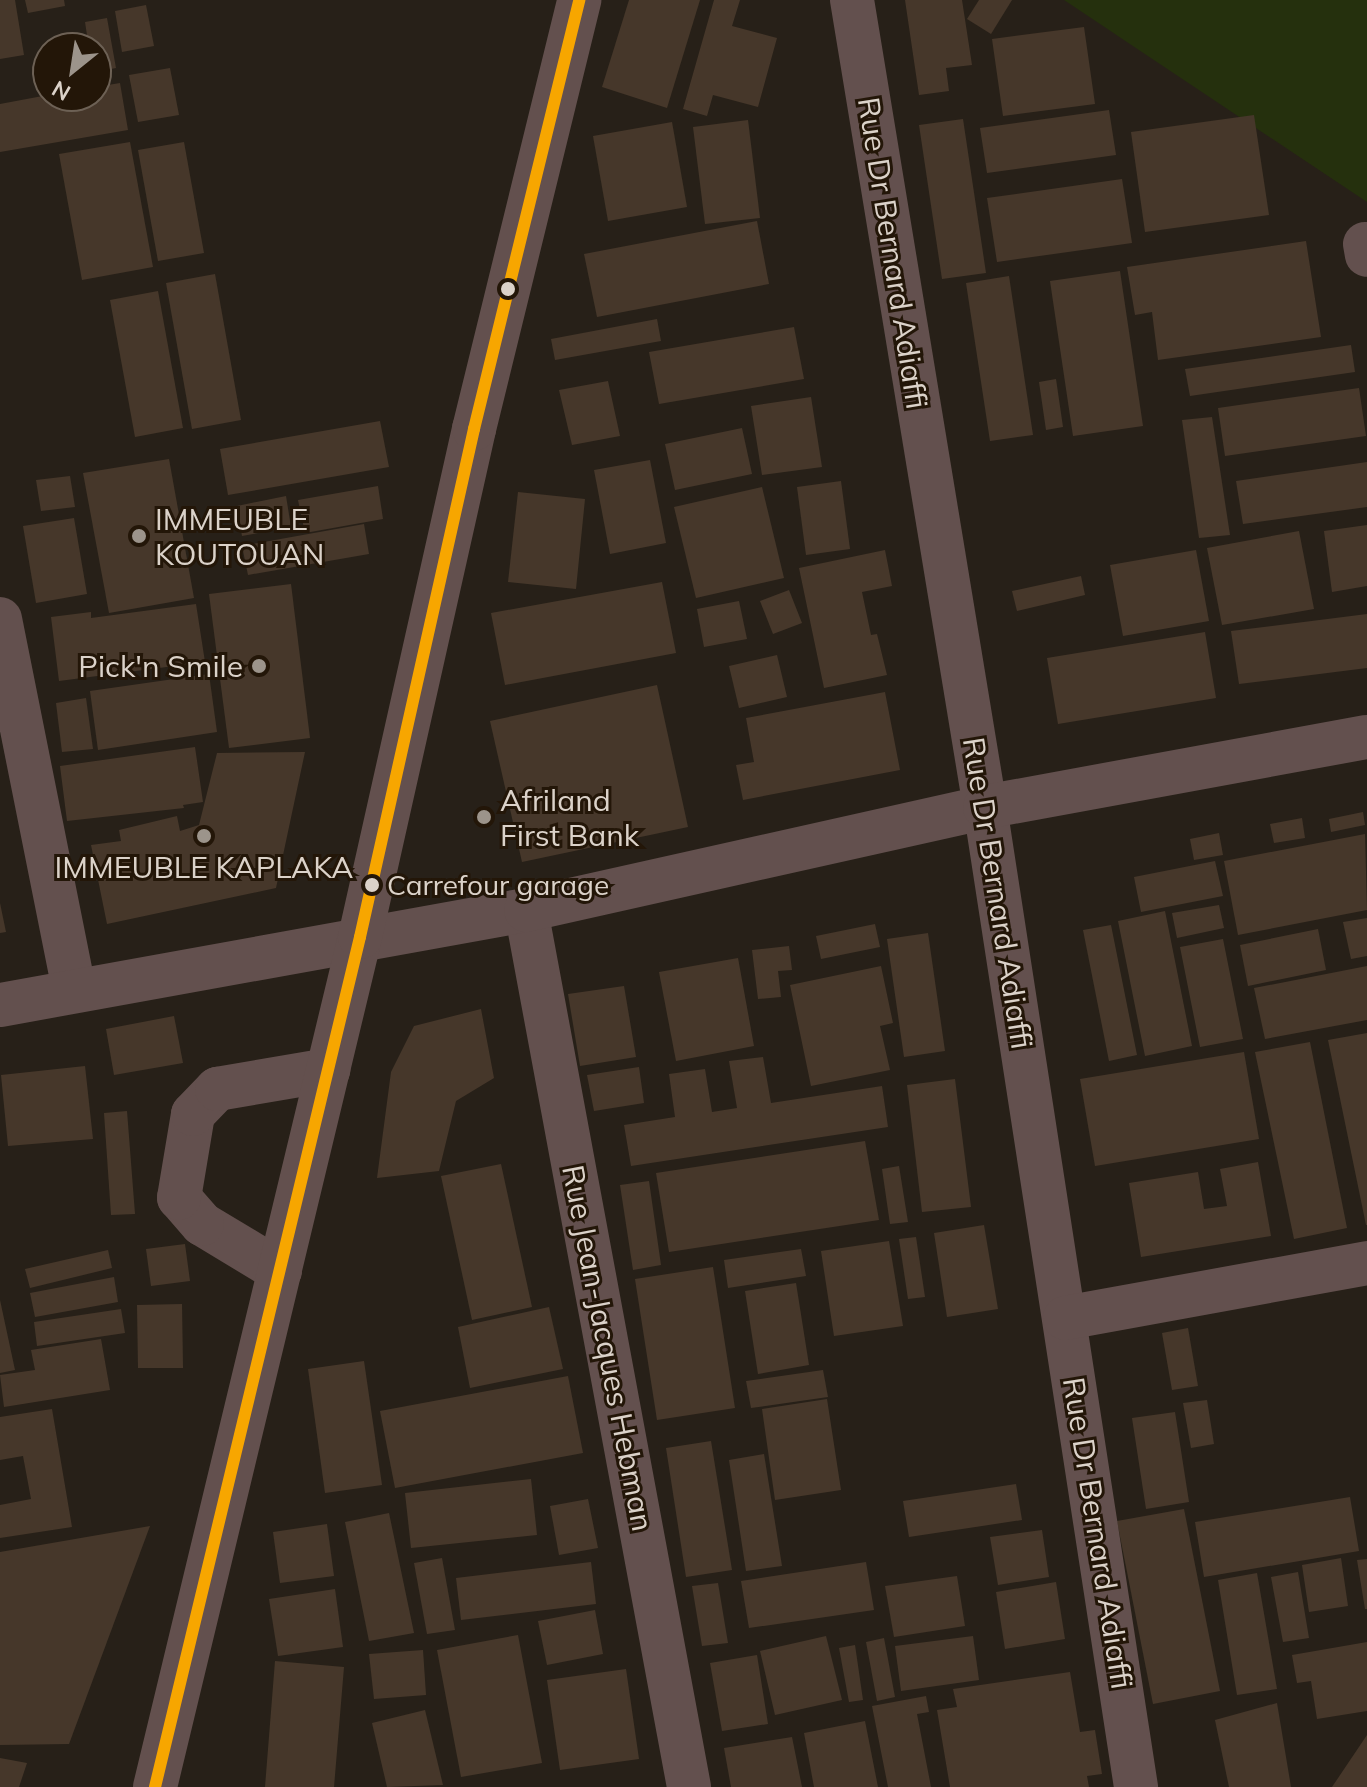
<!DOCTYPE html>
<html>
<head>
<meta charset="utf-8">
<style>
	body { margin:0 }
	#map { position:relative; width:1367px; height:1787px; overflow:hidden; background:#272018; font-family:Mulish,sans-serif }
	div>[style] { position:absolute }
	.green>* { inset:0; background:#25300d }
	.building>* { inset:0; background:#46372a }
	.minor>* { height:44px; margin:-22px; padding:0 22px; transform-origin:22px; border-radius:22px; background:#63504e }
	.bus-1>* { height:12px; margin:-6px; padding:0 6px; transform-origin:6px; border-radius:6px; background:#f7a600 }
	.dots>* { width:22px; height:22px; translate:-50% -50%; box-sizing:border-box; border:4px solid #231608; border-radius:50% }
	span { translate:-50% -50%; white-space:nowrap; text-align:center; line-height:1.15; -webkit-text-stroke:6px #231608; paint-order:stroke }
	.bus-label { font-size:28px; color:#dbd2c9 }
	.left { translate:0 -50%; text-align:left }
	.street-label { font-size:30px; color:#dbd2c9 }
	.poi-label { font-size:30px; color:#dbd2c9 }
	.right { translate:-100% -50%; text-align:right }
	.north { position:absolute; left:32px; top:32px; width:80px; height:80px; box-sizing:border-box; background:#231608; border:2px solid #6d6155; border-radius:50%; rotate:210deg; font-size:22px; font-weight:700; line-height:32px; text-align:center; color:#dbd2c9 }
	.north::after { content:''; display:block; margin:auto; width:28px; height:36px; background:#9c948b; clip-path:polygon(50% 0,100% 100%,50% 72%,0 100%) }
</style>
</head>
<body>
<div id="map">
	<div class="green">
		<i style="clip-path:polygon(1064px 0,1367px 0,1367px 202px)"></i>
	</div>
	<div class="building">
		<i style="clip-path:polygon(0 0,15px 0,24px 55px,0 59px)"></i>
		<i style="clip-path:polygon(25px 0,64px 0,65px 6px,28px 13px)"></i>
		<i style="clip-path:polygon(629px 0,700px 0,667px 108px,602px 87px)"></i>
		<i style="clip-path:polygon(714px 0,740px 0,732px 26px,777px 38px,758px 107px,713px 95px,707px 116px,683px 109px)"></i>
		<i style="clip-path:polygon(905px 0,962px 0,972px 65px,946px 68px,949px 91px,919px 95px)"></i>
		<i style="clip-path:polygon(979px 0,1012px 0,991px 34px,967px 19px)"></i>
		<i style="clip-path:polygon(146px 5px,154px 46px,122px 52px,115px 11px)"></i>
		<i style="clip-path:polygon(107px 18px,116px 68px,96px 72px,96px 48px,89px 48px,85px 22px)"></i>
		<i style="clip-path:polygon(1084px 27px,1095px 104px,1003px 116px,992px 39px)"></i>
		<i style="clip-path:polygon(48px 60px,48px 75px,40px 76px,37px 62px)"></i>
		<i style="clip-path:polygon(170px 68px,179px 115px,138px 122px,129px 75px)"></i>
		<i style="clip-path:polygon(120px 83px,128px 130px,0 152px,0 104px,48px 95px,96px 96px,96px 87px)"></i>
		<i style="clip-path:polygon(1109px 110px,1116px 155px,987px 173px,980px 128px)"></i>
		<i style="clip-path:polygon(1254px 115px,1269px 215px,1145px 232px,1131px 132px)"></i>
		<i style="clip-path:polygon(963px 119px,986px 273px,942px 279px,919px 125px)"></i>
		<i style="clip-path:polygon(748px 120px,760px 218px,705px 224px,693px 127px)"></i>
		<i style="clip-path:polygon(672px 122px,687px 207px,608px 221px,593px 136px)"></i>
		<i style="clip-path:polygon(130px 142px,153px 267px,82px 280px,59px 154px)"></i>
		<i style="clip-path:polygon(184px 142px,204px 253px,158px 261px,138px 150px)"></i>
		<i style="clip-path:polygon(1122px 179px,1132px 243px,997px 262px,987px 198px)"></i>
		<i style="clip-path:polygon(757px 221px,769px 284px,597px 317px,584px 254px)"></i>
		<i style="clip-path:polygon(1306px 241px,1321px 337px,1158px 360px,1152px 312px,1135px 315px,1127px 267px)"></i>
		<i style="clip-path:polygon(1120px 271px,1143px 426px,1073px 436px,1050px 281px)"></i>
		<i style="clip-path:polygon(215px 274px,241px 420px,192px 429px,166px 283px)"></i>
		<i style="clip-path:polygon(1009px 276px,1033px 435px,990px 441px,966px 283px)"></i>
		<i style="clip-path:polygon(158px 291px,183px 428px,135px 437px,110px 300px)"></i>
		<i style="clip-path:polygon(657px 319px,661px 341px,555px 360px,551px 339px)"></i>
		<i style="clip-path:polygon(794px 327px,804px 379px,659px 404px,649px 352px)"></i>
		<i style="clip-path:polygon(1351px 345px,1355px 372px,1190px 396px,1185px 369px)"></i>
		<i style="clip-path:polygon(1056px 379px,1063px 427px,1046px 430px,1039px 382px)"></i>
		<i style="clip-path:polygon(608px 381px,620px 436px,572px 445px,559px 390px)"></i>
		<i style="clip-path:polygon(1359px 388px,1366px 436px,1225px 456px,1218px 408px)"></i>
		<i style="clip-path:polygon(811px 397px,822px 467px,762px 475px,751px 406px)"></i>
		<i style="clip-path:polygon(1212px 417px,1230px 535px,1199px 538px,1182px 420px)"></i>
		<i style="clip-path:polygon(380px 421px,389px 467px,228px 495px,220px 449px)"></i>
		<i style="clip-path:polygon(742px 428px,752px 474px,675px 490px,665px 444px)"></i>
		<i style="clip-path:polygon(169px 459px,194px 598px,109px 613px,83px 473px)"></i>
		<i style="clip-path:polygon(650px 460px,666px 543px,610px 554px,594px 470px)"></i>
		<i style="clip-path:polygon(1367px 462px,1367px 507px,1243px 524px,1236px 481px)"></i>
		<i style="clip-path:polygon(70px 476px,75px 507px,41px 511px,36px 480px)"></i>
		<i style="clip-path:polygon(841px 481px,850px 549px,806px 555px,797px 487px)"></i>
		<i style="clip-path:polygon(378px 486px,383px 519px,305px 533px,298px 500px)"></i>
		<i style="clip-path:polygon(762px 487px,784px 578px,696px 598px,674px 507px)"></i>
		<i style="clip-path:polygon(518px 492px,585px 499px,576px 589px,508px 582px)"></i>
		<i style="clip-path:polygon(286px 496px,291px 527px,242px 536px,237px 506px)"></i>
		<i style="clip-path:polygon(74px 518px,87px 594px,36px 603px,23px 526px)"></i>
		<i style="clip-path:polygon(364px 524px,369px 554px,248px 575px,242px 546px)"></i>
		<i style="clip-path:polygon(1367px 525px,1367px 586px,1332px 592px,1324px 531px)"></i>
		<i style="clip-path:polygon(1299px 531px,1314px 609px,1222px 625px,1207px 548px)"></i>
		<i style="clip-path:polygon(885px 550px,892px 586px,862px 592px,871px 635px,877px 634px,887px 675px,824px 688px,799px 568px)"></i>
		<i style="clip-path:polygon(1196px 550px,1209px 621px,1123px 636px,1110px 565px)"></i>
		<i style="clip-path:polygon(1081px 576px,1085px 595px,1017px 611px,1012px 591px)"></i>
		<i style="clip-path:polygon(662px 582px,676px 653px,505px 685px,491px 613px)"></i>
		<i style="clip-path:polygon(291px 584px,310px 738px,229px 748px,209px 594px)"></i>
		<i style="clip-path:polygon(789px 590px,802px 623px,773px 634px,760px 601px)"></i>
		<i style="clip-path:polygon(739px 601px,747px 639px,704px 647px,697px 609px)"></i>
		<i style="clip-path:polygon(196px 604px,205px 662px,59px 681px,51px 617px,91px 612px,91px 618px)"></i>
		<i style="clip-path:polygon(1367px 614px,1367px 668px,1239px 684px,1231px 631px)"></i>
		<i style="clip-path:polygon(1205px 632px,1216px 698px,1058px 724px,1047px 658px)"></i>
		<i style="clip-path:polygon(777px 655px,787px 697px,739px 708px,729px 666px)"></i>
		<i style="clip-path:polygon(209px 674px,217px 732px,98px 750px,90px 691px)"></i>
		<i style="clip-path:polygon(657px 685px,688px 827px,522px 862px,490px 721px)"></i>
		<i style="clip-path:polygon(885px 692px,900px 770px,743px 800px,736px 765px,754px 762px,746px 718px)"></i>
		<i style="clip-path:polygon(86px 698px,93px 749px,62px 752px,56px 703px)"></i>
		<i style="clip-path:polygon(195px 747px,203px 802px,183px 805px,184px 808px,67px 821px,60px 766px)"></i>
		<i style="clip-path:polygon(305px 752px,276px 888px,107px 924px,91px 845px,121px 841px,119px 830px,177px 816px,180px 831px,199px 825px,217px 753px)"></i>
		<i style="clip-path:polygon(1363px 812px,1365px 825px,1331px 832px,1329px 819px)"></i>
		<i style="clip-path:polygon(1302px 818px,1305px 838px,1274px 843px,1270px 824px)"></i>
		<i style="clip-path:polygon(1219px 833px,1223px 855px,1194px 860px,1190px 839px)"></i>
		<i style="clip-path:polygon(1365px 834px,1367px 910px,1238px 935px,1224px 861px)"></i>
		<i style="clip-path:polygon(1215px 861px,1223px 896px,1141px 912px,1134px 877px)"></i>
		<i style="clip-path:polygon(0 903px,6px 932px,0 933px)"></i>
		<i style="clip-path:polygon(1219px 905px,1224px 928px,1177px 938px,1172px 913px)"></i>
		<i style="clip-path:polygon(1165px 911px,1192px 1046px,1145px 1056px,1118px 921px)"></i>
		<i style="clip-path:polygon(1367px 918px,1367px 956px,1351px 959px,1343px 922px)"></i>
		<i style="clip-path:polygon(875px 924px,880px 947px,821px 959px,816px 936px)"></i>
		<i style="clip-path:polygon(1111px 925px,1137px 1055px,1109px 1061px,1083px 930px)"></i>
		<i style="clip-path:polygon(1318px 929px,1326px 970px,1248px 986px,1240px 945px)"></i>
		<i style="clip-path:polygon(928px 933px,945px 1051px,904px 1057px,887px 939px)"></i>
		<i style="clip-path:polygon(1223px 939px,1243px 1039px,1200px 1047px,1180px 947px)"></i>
		<i style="clip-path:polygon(789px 946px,792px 970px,778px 971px,781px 997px,758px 999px,752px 950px)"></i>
		<i style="clip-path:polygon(738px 958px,754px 1046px,676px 1061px,659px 972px)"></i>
		<i style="clip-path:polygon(881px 966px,893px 1023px,880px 1026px,890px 1070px,811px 1086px,790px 985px)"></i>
		<i style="clip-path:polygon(1367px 966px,1367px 1020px,1265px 1039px,1254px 988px)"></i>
		<i style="clip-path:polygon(624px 986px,636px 1057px,580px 1066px,568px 994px)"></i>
		<i style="clip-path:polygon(481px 1009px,494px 1078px,456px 1101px,439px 1171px,377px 1178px,391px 1072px,414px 1026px)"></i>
		<i style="clip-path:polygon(174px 1016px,183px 1063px,114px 1075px,106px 1029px)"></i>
		<i style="clip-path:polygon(1367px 1033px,1367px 1225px,1366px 1225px,1328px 1040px)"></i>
		<i style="clip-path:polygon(1310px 1042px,1347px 1228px,1294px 1239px,1255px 1052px)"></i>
		<i style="clip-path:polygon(1244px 1052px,1259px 1139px,1095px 1166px,1080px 1079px)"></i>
		<i style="clip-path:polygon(763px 1057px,771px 1103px,882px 1086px,888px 1127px,631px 1166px,624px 1125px,675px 1117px,669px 1074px,705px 1069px,712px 1112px,737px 1108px,729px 1061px)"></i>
		<i style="clip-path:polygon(85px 1066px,93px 1139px,8px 1146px,1px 1075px)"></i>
		<i style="clip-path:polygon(639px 1067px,644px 1103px,594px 1111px,587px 1075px)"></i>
		<i style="clip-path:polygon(955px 1079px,971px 1207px,922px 1212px,907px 1085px)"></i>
		<i style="clip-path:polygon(127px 1111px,135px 1214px,111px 1215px,104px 1113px)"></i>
		<i style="clip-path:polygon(865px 1141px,879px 1220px,669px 1252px,656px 1173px)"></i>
		<i style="clip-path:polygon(1258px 1162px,1271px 1236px,1141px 1257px,1129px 1183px,1198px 1172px,1204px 1209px,1227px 1206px,1220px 1169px)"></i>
		<i style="clip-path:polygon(501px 1164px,532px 1307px,472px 1320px,441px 1176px)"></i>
		<i style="clip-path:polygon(899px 1166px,908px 1222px,890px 1224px,882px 1169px)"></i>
		<i style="clip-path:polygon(649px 1181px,661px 1265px,633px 1270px,620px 1185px)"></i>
		<i style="clip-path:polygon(984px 1225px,998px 1309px,947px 1317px,934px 1233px)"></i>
		<i style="clip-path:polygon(916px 1237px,925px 1297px,908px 1299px,899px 1239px)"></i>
		<i style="clip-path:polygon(889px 1241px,903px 1326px,834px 1336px,821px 1251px)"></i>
		<i style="clip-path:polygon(185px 1244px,190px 1281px,151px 1286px,146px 1249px)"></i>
		<i style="clip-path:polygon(801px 1249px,806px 1276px,728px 1288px,724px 1260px)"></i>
		<i style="clip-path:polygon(108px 1250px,112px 1268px,30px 1288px,25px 1269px)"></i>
		<i style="clip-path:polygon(713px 1267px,735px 1408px,657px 1420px,635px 1279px)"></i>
		<i style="clip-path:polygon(114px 1277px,118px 1302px,35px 1317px,30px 1293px)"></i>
		<i style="clip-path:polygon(796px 1283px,809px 1365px,758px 1374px,745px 1291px)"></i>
		<i style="clip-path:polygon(0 1300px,15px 1370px,0 1373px)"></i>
		<i style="clip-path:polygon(182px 1304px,183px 1368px,138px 1368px,137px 1305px)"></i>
		<i style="clip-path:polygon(549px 1307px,563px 1369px,470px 1388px,458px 1327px)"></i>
		<i style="clip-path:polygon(121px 1309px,125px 1333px,37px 1346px,34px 1322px)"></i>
		<i style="clip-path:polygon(1188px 1328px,1198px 1386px,1172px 1390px,1162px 1333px)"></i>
		<i style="clip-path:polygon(101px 1339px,110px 1390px,4px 1407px,0 1375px,35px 1370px,31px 1350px)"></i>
		<i style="clip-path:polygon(364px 1361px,382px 1485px,325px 1493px,308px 1369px)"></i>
		<i style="clip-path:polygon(823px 1370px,828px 1397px,751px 1408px,746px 1381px)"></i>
		<i style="clip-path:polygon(568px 1376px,583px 1453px,395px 1488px,380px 1411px)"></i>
		<i style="clip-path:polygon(827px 1399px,841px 1490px,775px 1500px,762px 1409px)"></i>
		<i style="clip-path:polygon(1207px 1400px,1214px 1444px,1191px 1448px,1183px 1403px)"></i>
		<i style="clip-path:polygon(52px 1409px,72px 1527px,0 1538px,0 1505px,31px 1499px,23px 1456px,0 1460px,0 1417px)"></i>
		<i style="clip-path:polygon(1175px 1412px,1189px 1502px,1146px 1509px,1132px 1418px)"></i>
		<i style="clip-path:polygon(711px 1441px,732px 1570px,686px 1577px,666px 1448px)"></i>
		<i style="clip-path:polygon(764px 1454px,782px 1566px,746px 1571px,729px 1460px)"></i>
		<i style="clip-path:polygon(531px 1479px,537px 1535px,411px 1548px,405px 1493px)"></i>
		<i style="clip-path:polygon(1016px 1484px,1022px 1520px,909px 1537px,903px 1501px)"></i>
		<i style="clip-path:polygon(1350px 1497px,1359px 1551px,1204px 1577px,1195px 1522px)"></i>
		<i style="clip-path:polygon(588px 1499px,598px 1548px,559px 1555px,550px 1506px)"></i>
		<i style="clip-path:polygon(1184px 1509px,1220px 1691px,1153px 1704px,1117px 1521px)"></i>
		<i style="clip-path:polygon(389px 1513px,414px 1633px,369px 1641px,345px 1522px)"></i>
		<i style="clip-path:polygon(327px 1524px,334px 1576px,280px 1583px,273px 1532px)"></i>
		<i style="clip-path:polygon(150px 1526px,69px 1744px,0 1745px,0 1552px)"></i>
		<i style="clip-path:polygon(1042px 1530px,1049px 1577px,998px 1585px,990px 1537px)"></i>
		<i style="clip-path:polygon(442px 1558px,455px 1630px,427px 1634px,414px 1563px)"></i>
		<i style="clip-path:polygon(1341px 1558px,1348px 1606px,1309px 1612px,1302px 1565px)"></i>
		<i style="clip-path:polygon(1367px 1559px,1367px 1609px,1365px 1609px,1357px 1560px)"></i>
		<i style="clip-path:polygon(591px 1562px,596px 1604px,461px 1620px,456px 1578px)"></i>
		<i style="clip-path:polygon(866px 1562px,874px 1610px,749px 1628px,741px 1581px)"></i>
		<i style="clip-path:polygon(1298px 1572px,1309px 1638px,1283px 1642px,1271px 1577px)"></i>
		<i style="clip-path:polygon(1257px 1573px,1277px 1689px,1237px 1695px,1218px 1580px)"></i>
		<i style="clip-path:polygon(957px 1576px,965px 1626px,894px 1637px,885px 1586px)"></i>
		<i style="clip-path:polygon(1056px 1582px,1065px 1639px,1005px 1649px,996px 1592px)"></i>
		<i style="clip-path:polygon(718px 1583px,728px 1643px,702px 1646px,692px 1586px)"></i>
		<i style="clip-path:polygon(335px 1589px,343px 1647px,278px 1656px,269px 1599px)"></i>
		<i style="clip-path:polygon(595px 1610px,603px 1654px,547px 1665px,538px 1621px)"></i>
		<i style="clip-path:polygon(518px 1635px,542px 1763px,461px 1777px,437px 1650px)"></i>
		<i style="clip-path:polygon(826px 1636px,842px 1700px,775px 1715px,760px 1651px)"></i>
		<i style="clip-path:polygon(973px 1636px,979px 1680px,901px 1691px,895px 1646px)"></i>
		<i style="clip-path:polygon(884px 1638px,895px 1697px,877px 1701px,866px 1642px)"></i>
		<i style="clip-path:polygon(1367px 1642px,1367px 1711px,1317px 1719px,1311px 1681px,1297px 1683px,1292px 1655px)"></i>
		<i style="clip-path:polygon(855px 1645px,863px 1700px,849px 1702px,839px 1648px)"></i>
		<i style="clip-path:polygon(423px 1650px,426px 1695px,374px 1699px,369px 1654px)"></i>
		<i style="clip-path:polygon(757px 1655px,768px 1724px,722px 1731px,710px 1663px)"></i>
		<i style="clip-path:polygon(275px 1661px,344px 1667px,334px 1787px,265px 1787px)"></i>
		<i style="clip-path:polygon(626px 1669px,639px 1759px,560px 1770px,547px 1680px)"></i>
		<i style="clip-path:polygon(1070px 1672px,1080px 1732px,1095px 1730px,1102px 1774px,1087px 1776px,1089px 1787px,950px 1787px,937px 1710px,957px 1707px,953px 1689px)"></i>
		<i style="clip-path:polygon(926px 1696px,929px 1712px,917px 1714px,931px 1787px,888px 1787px,872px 1706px)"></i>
		<i style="clip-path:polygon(1277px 1703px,1291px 1787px,1229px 1787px,1215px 1720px)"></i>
		<i style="clip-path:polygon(425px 1710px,443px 1785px,387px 1787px,372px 1723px)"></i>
		<i style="clip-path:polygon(865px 1721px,878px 1787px,814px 1787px,804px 1733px)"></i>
		<i style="clip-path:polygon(1367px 1735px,1367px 1787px,1332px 1787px)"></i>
		<i style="clip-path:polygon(792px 1737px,802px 1787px,731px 1787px,724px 1748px)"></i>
		<i style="clip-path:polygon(0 1758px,27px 1763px,19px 1787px,0 1787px)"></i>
	</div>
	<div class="minor">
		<i style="left:852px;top:0;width:818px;rotate:80.64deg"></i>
		<i style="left:985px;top:807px;width:992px;rotate:81.24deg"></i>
		<i style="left:1365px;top:244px;width:11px;rotate:80deg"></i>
		<i style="left:0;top:619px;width:379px;rotate:78.7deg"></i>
		<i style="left:526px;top:910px;width:892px;rotate:79.47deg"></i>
		<i style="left:0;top:1005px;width:535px;rotate:-10.24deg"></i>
		<i style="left:526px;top:910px;width:470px;rotate:-12.6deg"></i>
		<i style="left:985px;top:807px;width:388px;rotate:-10.4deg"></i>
		<i style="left:280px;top:1271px;width:91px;rotate:-148.9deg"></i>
		<i style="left:202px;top:1224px;width:35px;rotate:-131deg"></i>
		<i style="left:179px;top:1198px;width:85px;rotate:-80.5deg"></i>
		<i style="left:193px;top:1114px;width:35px;rotate:-46deg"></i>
		<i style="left:217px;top:1089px;width:113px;rotate:-9.7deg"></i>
		<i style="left:1065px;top:1318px;width:307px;rotate:-10.3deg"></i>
		<i style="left:155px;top:1787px;width:874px;rotate:-76.44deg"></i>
		<i style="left:360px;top:937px;width:521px;rotate:-77.35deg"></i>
		<i style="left:474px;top:429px;width:442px;rotate:-76.2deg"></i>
	</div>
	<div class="bus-1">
		<i style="left:155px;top:1787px;width:874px;rotate:-76.44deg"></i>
		<i style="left:360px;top:937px;width:521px;rotate:-77.35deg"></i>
		<i style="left:474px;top:429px;width:442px;rotate:-76.2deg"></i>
	</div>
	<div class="dots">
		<i style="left:508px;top:289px;background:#dbd2c9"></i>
		<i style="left:139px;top:536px;background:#9c948b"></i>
		<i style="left:259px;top:666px;background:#9c948b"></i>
		<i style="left:484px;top:817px;background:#9c948b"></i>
		<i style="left:204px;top:836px;background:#9c948b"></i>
		<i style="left:372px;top:885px;background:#dbd2c9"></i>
	</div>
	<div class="bus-label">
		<span class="left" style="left:387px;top:885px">Carrefour garage</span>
	</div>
	<div class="street-label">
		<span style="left:893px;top:253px;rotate:81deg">Rue Dr Bernard Adiaffi</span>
		<span style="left:998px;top:893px;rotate:81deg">Rue Dr Bernard Adiaffi</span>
		<span style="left:608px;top:1348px;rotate:79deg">Rue Jean-Jacques Hebman</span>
		<span style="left:1098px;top:1533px;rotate:81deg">Rue Dr Bernard Adiaffi</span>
	</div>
	<div class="poi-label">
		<span class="left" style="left:155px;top:536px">IMMEUBLE<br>KOUTOUAN</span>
		<span class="right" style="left:243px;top:666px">Pick'n Smile</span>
		<span class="left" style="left:500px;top:817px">Afriland<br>First Bank</span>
		<span style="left:204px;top:867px">IMMEUBLE KAPLAKA</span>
	</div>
	<div class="north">N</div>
</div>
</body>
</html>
